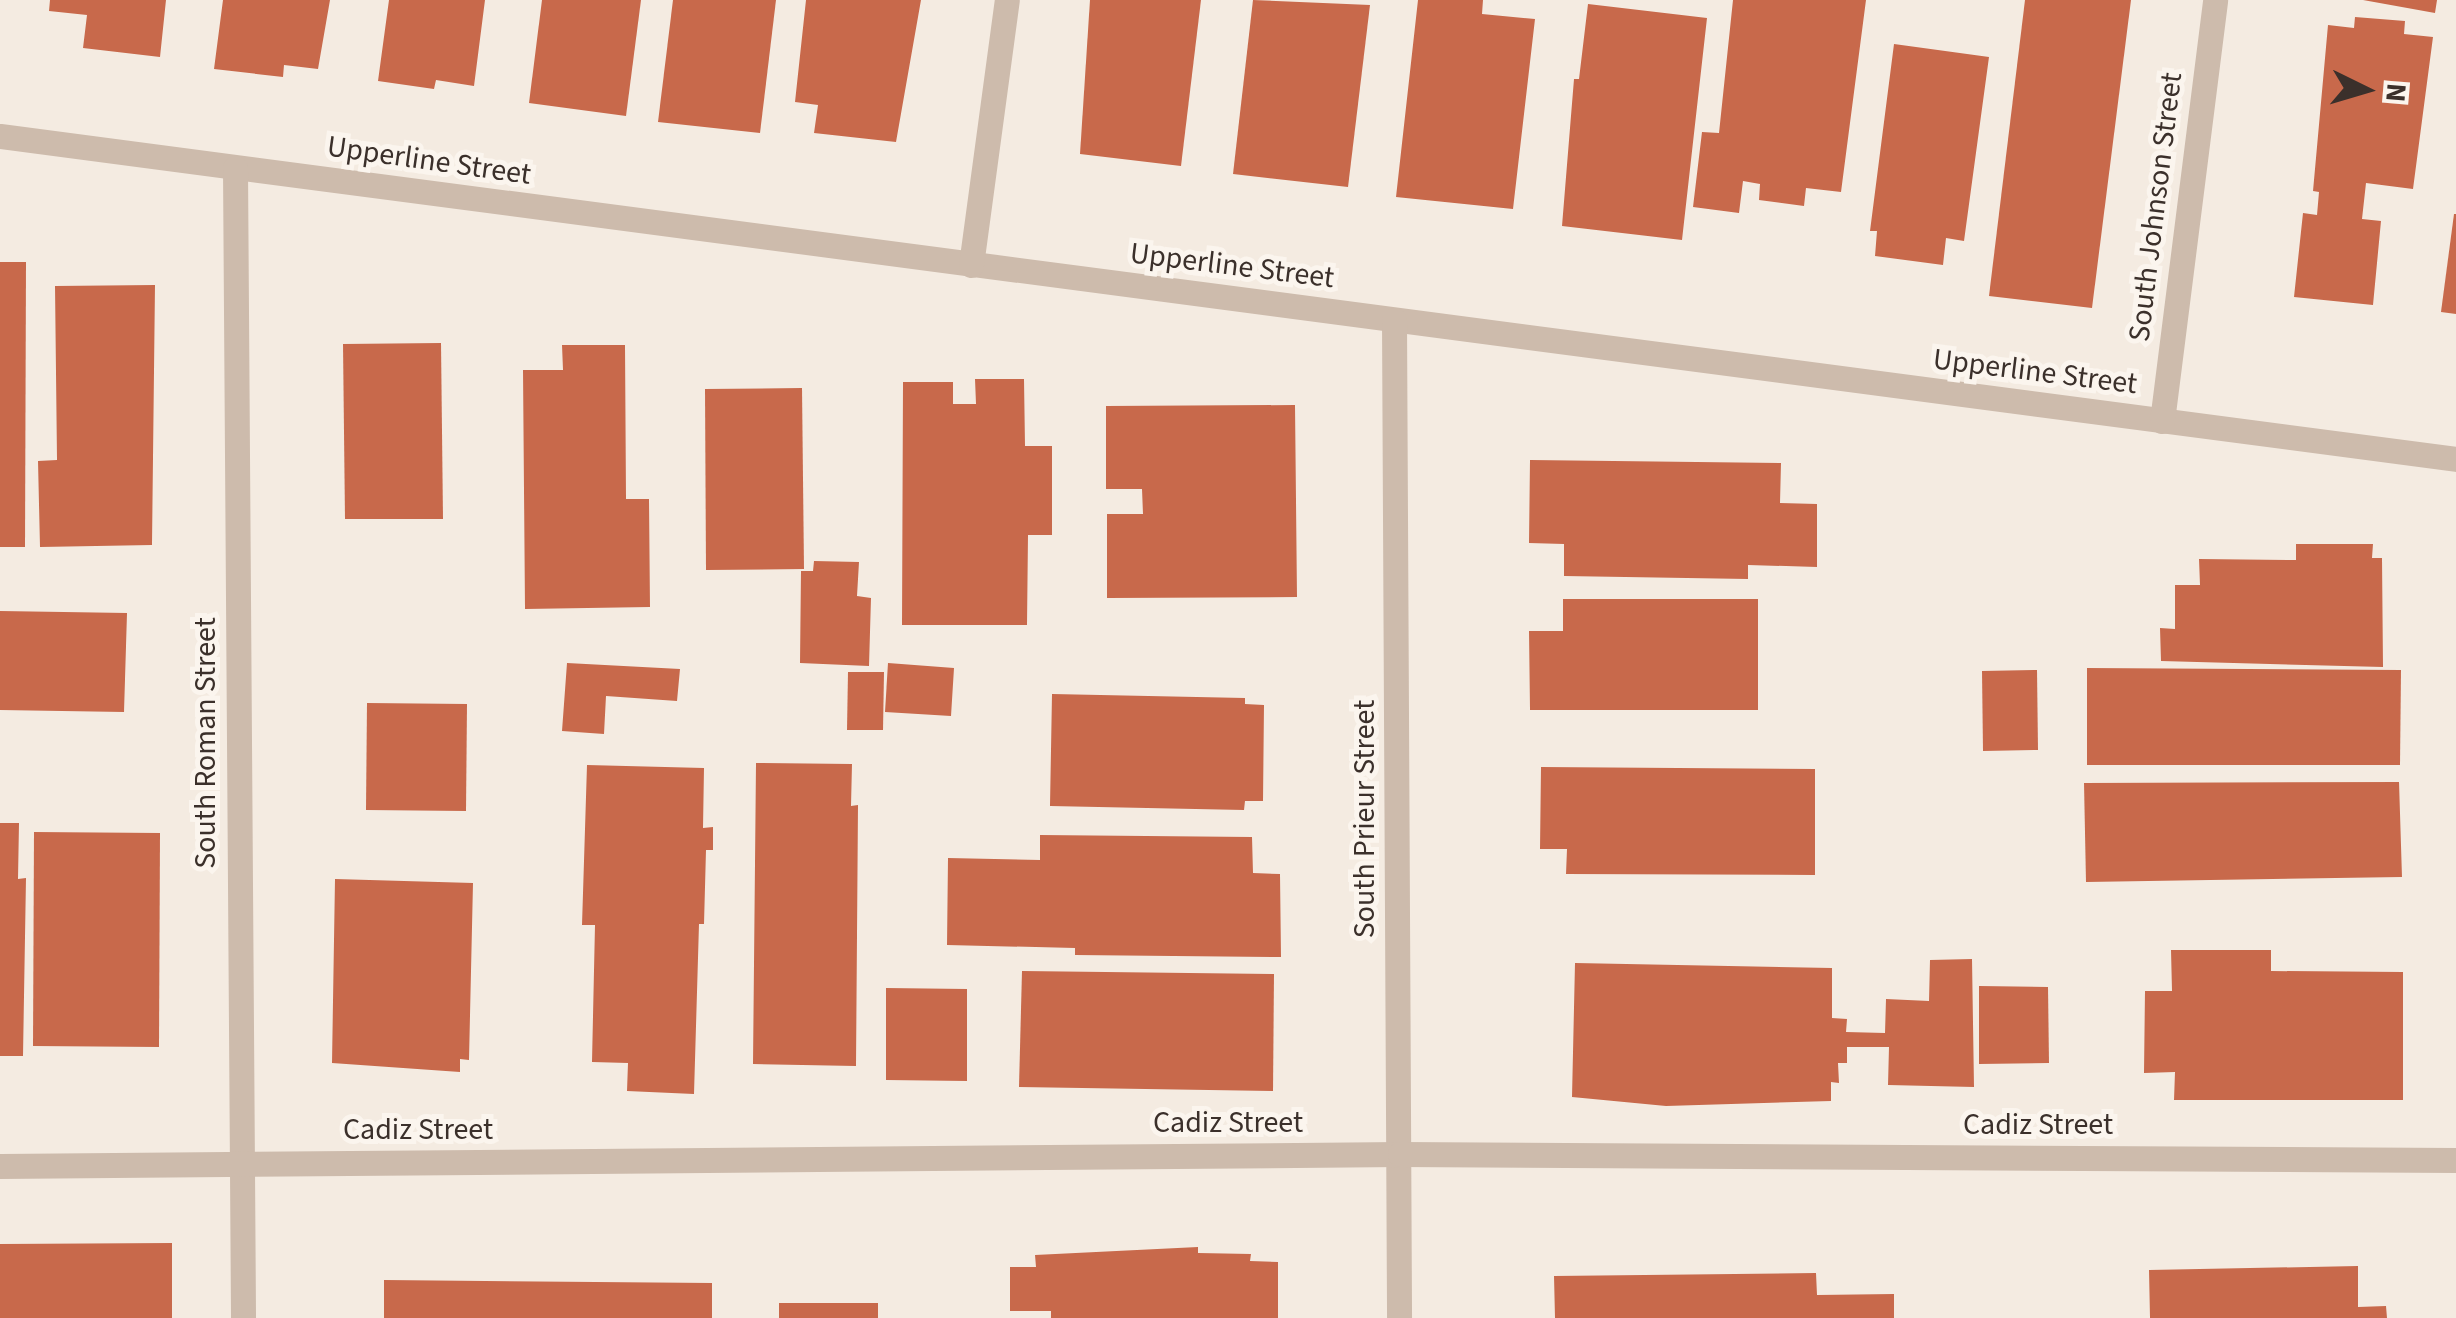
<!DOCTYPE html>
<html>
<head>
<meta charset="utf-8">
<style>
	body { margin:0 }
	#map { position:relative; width:2456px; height:1318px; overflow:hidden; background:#f4ebe1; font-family:"Source Sans 3",sans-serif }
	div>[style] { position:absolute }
	.building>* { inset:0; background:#c8694b }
	.street>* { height:25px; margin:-12.5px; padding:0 12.5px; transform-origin:12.5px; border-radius:12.5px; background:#cdbbac }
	span { translate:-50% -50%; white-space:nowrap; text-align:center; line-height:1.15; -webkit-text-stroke:10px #fbf5ee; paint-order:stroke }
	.street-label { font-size:30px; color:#3b302b }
	.north { position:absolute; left:2316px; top:40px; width:100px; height:100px; -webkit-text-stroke:8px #fbf5ee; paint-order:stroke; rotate:95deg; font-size:28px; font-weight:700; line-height:40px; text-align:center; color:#3b302b }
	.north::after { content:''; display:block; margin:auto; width:35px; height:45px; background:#3b302b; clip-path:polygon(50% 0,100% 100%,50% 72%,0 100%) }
</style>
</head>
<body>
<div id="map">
	<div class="building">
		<i style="clip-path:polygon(50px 0,166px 0,160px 57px,83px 48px,87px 15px,49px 11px)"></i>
		<i style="clip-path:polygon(223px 0,330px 0,318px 69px,284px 65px,283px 77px,214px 69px)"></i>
		<i style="clip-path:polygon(389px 0,485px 0,474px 86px,436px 80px,434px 89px,378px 81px)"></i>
		<i style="clip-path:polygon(542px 0,641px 0,626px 116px,529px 103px)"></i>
		<i style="clip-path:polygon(673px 0,776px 0,760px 133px,658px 122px)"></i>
		<i style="clip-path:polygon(806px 0,921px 0,896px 142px,814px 133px,818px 105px,795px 102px)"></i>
		<i style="clip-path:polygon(1090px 0,1201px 0,1181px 166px,1080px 154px)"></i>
		<i style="clip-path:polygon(1253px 0,1370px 5px,1348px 187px,1233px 174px)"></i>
		<i style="clip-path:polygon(1418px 0,1483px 0,1482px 14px,1535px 19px,1513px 209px,1396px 197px)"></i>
		<i style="clip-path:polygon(1733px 0,1866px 0,1841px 192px,1806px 188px,1804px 206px,1759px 200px,1760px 184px,1743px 181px,1739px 213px,1693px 207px,1702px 132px,1719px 133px)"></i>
		<i style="clip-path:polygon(2025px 0,2131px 0,2092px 308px,1989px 296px)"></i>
		<i style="clip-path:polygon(2363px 0,2437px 0,2435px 13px)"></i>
		<i style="clip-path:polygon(1588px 4px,1707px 18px,1682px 240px,1562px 226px,1574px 79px,1579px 79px)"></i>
		<i style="clip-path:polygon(2355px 17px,2405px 21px,2404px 34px,2433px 37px,2413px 189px,2366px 183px,2362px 219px,2381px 221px,2373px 305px,2294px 297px,2303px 213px,2317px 215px,2319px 192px,2313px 191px,2328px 25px,2354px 28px)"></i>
		<i style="clip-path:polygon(1894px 44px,1989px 57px,1964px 241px,1946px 238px,1943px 265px,1875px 256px,1877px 231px,1870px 231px)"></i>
		<i style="clip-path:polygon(2454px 214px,2456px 214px,2456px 314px,2441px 312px)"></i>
		<i style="clip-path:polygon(0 262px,26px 262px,25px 547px,0 547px)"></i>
		<i style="clip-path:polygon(155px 285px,152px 545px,40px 547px,38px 461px,57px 460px,55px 286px)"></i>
		<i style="clip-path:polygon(441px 343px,443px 519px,345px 519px,343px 344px)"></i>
		<i style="clip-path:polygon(562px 345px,625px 345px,626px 499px,649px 499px,650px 607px,525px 609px,523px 370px,563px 370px)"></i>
		<i style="clip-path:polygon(975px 379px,1024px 379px,1025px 446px,1052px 446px,1052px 535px,1028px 535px,1027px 625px,902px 625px,903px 382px,953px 382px,953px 404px,976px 404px)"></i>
		<i style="clip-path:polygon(802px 388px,804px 569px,706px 570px,705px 389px)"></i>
		<i style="clip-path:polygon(1295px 405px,1297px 597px,1107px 598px,1107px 514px,1143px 514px,1142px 489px,1106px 489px,1106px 406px)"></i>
		<i style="clip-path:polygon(1530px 460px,1781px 463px,1780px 503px,1817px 504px,1817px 567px,1748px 565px,1748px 579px,1564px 576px,1564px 544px,1529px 543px)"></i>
		<i style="clip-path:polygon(2296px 544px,2373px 544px,2372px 558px,2382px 558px,2383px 667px,2161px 661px,2160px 628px,2175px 629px,2175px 585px,2200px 585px,2199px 559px,2296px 560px)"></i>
		<i style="clip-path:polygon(814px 561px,859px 562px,857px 596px,871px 598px,869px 666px,800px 663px,801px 571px,813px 571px)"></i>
		<i style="clip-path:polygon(1563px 599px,1758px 599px,1758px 710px,1530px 710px,1529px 631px,1563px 631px)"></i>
		<i style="clip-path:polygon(0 611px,127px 613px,124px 712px,0 710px)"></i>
		<i style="clip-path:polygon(567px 663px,680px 669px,677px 701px,606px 696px,604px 734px,562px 731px)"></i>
		<i style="clip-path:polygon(888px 663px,954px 668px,951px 716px,885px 712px)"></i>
		<i style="clip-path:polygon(2087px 668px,2401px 670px,2400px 765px,2087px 765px)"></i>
		<i style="clip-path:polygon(2037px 670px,2038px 750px,1983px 751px,1982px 671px)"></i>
		<i style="clip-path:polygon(848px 672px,884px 672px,883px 730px,847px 730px)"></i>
		<i style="clip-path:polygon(1052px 694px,1245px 698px,1245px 704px,1264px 705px,1263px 801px,1245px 801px,1244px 810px,1050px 806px)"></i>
		<i style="clip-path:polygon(367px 703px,467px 704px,466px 811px,366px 810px)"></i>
		<i style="clip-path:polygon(756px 763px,852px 764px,851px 806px,858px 805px,856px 1066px,753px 1064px)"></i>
		<i style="clip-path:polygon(587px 765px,704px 768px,703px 828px,713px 827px,713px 850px,706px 850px,704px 924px,699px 924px,694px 1094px,627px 1091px,628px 1063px,592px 1062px,595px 925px,582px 925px)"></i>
		<i style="clip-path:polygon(1541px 767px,1815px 769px,1815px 875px,1566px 874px,1567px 849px,1540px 849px)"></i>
		<i style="clip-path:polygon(2399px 782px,2402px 877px,2086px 882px,2084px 783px)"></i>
		<i style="clip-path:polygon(0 823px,19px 823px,18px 879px,26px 878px,23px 1056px,0 1056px)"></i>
		<i style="clip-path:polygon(34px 832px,160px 833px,159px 1047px,33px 1046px)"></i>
		<i style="clip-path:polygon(1040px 835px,1252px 837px,1253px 873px,1280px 874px,1281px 957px,1075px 955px,1075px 948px,947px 945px,948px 858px,1040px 860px)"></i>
		<i style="clip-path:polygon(335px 879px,473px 883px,469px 1060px,460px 1059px,460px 1072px,332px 1063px)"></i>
		<i style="clip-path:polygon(2171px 950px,2271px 950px,2271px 971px,2403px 972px,2403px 1100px,2174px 1100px,2175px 1072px,2144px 1073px,2145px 991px,2172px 991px)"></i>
		<i style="clip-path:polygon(1972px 959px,1974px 1087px,1888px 1085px,1889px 1047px,1847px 1047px,1847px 1063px,1838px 1063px,1839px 1083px,1831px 1082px,1831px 1101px,1666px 1106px,1572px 1097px,1575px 963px,1832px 968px,1832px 1018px,1847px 1019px,1846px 1032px,1885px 1033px,1886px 999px,1929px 1001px,1930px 960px)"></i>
		<i style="clip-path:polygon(1022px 971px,1274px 974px,1273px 1091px,1019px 1087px)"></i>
		<i style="clip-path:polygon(1979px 986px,2048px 987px,2049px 1063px,1979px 1064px)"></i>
		<i style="clip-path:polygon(886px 988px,967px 989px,967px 1081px,886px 1080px)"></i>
		<i style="clip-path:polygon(172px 1243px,172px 1318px,0 1318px,0 1244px)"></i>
		<i style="clip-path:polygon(1198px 1247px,1198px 1253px,1251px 1254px,1250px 1261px,1278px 1262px,1278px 1318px,1051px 1318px,1051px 1311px,1010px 1311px,1010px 1267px,1036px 1267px,1035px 1255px)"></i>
		<i style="clip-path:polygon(2358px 1266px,2358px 1307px,2386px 1306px,2387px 1318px,2150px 1318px,2149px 1270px)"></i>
		<i style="clip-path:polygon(1816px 1273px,1817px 1295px,1894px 1294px,1894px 1318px,1555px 1318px,1554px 1276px)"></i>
		<i style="clip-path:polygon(384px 1280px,712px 1283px,712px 1318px,384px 1318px)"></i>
		<i style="clip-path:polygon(779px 1303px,878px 1303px,878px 1318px,779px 1318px)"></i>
	</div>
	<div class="street">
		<i style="left:0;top:136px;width:2477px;rotate:7.49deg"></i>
		<i style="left:235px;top:168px;width:1150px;rotate:89.6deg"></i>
		<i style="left:971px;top:265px;width:267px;rotate:-82.3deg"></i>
		<i style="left:1394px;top:320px;width:998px;rotate:89.71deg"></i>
		<i style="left:2162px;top:421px;width:424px;rotate:-82.8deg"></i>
		<i style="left:0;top:1166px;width:1400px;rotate:-0.49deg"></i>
		<i style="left:1400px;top:1154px;width:1056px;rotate:0.33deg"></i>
	</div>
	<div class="street-label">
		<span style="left:429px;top:161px;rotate:8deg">Upperline Street</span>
		<span style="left:2156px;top:207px;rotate:-83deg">South Johnson Street</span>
		<span style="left:1232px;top:266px;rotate:7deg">Upperline Street</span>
		<span style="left:2035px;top:372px;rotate:7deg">Upperline Street</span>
		<span style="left:206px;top:743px;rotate:-90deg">South Roman Street</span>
		<span style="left:1365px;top:819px;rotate:-90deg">South Prieur Street</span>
		<span style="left:1228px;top:1123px">Cadiz Street</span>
		<span style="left:2038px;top:1125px">Cadiz Street</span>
		<span style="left:418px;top:1130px">Cadiz Street</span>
	</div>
	<div class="north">N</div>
</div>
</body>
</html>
